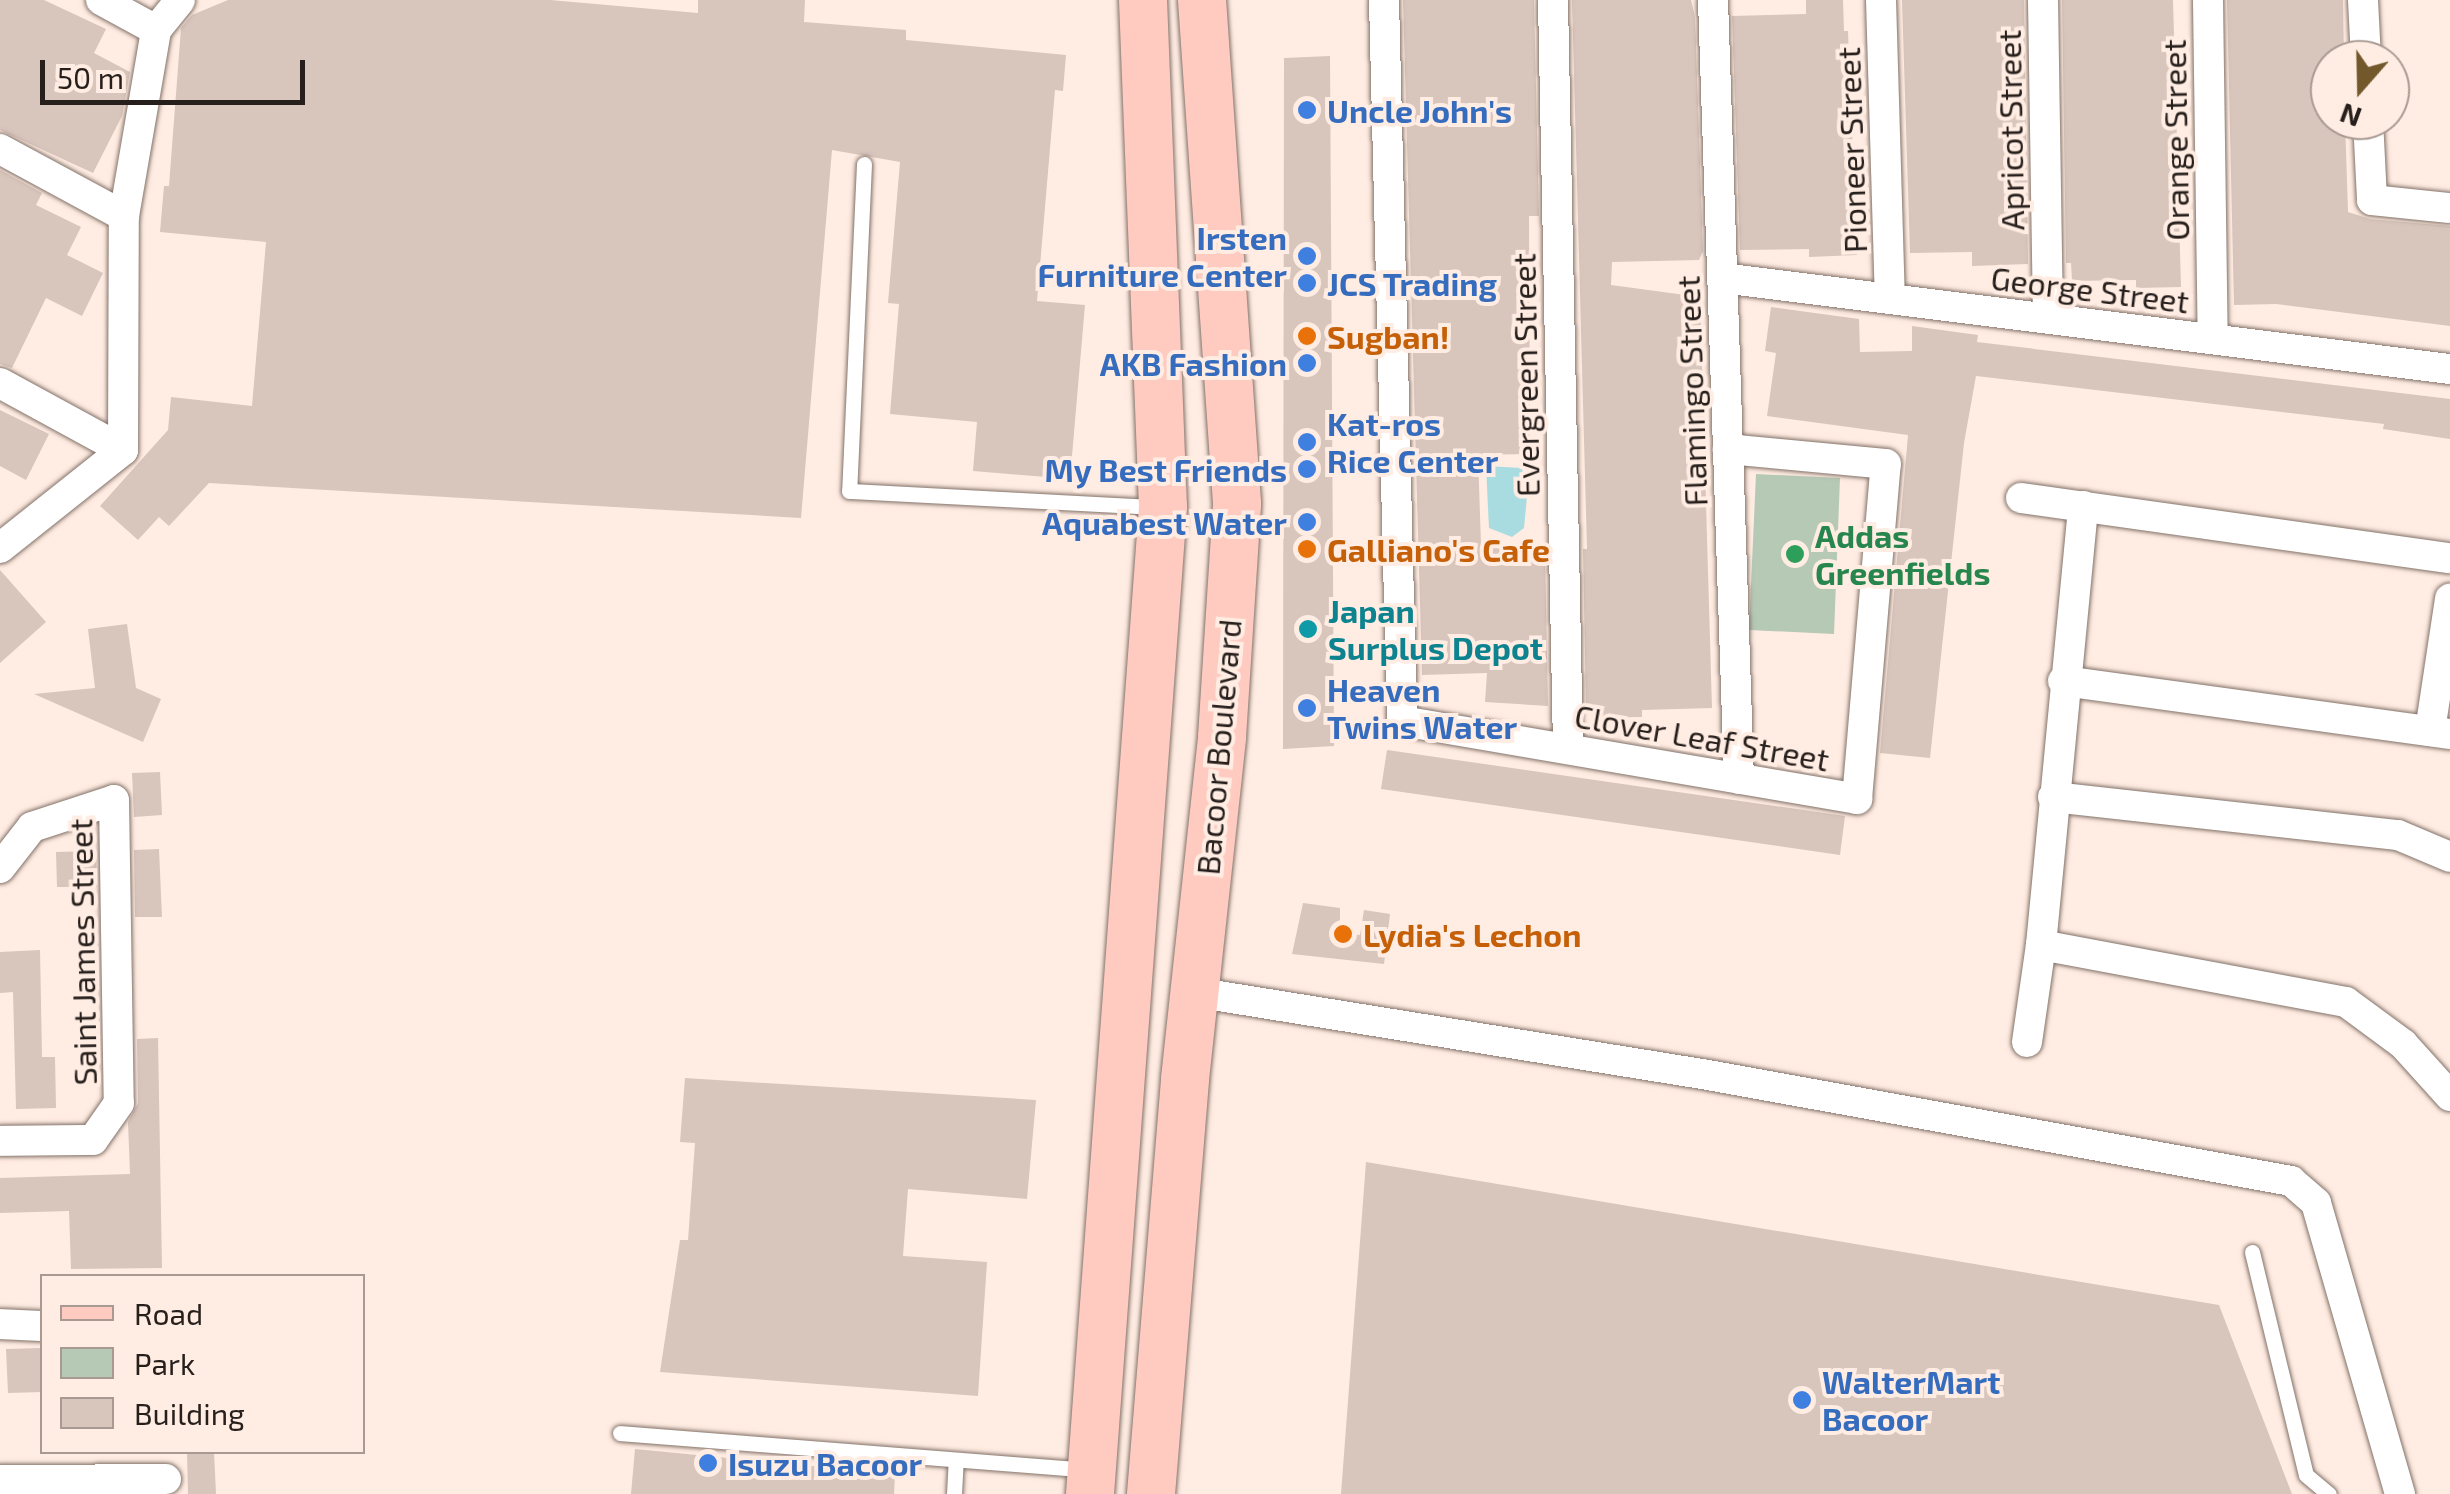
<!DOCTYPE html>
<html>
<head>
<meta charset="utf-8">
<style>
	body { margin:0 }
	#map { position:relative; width:2450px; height:1494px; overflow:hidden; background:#ffece2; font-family:"Exo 2",sans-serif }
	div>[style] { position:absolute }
	.green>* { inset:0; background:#b5c9b5 }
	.water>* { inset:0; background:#a9dce0 }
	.building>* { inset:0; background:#d8c5bc }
	.roads { filter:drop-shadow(0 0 2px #827269) drop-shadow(0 0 2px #827269) }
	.lane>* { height:15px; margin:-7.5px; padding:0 7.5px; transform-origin:7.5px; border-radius:7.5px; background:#fff }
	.street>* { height:30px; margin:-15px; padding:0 15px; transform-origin:15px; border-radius:15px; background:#fff }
	.primary>* { height:48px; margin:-24px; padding:0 24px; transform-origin:24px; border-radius:24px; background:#ffcbc0 }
	.dots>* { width:28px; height:28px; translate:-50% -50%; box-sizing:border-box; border:5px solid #ffece2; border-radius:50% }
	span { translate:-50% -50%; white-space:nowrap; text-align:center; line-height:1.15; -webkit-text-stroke:8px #ffece2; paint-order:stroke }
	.shop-label { font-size:32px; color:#366cbe; font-weight:700 }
	.left { translate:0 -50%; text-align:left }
	.right { translate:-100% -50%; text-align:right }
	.street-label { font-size:32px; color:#261f1c }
	.food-label { font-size:32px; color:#c56008; font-weight:700 }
	.leisure-label { font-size:32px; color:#27864d; font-weight:700 }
	.culture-label { font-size:32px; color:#0d838f; font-weight:700 }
	.legend { position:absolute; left:40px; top:1274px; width:325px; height:180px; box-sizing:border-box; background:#ffece2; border:2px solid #a89a93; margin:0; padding:12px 18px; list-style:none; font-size:30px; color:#261f1c }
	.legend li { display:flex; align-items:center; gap:20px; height:50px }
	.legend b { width:50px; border:2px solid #a89a93 }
	.north { position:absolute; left:2310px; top:40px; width:100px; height:100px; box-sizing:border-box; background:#ffece2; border:2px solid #a89a93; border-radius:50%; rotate:200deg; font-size:28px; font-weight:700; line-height:40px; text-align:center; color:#261f1c }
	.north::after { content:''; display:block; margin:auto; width:35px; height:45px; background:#72582a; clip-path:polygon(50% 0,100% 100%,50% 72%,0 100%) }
	.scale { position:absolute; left:40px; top:60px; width:265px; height:45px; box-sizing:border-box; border:5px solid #261f1c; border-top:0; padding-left:12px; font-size:30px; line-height:35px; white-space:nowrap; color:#261f1c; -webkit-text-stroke:8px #ffece2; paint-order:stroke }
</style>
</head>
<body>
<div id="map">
	<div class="green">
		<i style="clip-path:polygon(1756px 474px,1840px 478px,1834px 634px,1749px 630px)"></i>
	</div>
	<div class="water">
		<i style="clip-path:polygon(1486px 466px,1522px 468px,1527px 496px,1524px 528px,1512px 537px,1489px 528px)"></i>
	</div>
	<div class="building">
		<i style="clip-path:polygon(0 0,44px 0,106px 29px,94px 53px,130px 72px,122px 116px,93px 173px,0 130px)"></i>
		<i style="clip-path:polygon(228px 0,550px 0,698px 13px,698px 0,805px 0,804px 22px,906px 30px,906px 40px,1066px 55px,1063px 91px,1055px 90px,1037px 301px,1085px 305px,1070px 479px,973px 471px,977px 422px,890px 414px,899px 304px,888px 303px,900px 162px,832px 150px,801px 518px,209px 483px,169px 526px,159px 517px,138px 540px,100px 506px,168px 430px,171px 397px,252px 406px,266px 242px,160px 232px,164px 186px,169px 186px,181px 28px,192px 15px)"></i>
		<i style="clip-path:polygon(1403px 0,1534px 0,1539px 216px,1529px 216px,1530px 454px,1478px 455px,1481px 545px,1545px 548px,1548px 706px,1485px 702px,1487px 673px,1422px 675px)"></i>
		<i style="clip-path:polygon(1572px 0,1691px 0,1695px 17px,1703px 251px,1699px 260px,1612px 262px,1611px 285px,1700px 297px,1712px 708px,1642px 710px,1642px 717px,1592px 718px,1592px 709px,1586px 709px,1583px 549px,1587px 549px)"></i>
		<i style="clip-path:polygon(1806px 0,1843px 0,1844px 31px,1848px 31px,1857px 255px,1809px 257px,1809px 249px,1740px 250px,1732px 16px,1806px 14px)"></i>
		<i style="clip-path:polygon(1902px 0,2024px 0,2028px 264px,1972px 266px,1972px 252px,1910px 253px)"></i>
		<i style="clip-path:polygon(2062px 0,2173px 0,2181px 287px,2136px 288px,2136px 280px,2072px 281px,2071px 263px,2066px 263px)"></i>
		<i style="clip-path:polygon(2227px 0,2343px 0,2344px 60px,2330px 60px,2330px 120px,2345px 120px,2348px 212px,2370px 219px,2450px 226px,2450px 326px,2276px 304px,2234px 305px)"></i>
		<i style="clip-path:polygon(1330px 56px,1334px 746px,1283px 749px,1284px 58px)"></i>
		<i style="clip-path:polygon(0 170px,42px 193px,36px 205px,81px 227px,67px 255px,103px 273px,82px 316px,46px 298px,12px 368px,0 364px)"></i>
		<i style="clip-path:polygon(1771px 307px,1859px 319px,1860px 352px,1912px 351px,1912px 326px,1978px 335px,1977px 342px,2450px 399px,2450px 439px,2383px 429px,2384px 424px,1976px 376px,1964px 443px,1930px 758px,1880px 753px,1908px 435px,1767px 416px,1776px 353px,1765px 351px)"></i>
		<i style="clip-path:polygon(0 410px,49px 434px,26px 480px,0 466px)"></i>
		<i style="clip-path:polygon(0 570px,46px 622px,0 663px)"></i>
		<i style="clip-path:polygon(127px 624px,136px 688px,161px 699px,143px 742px,34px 694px,95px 688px,88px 629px)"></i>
		<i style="clip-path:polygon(1387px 750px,1845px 816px,1840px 855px,1381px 789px)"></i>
		<i style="clip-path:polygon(160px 772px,162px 815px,134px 817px,132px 773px)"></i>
		<i style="clip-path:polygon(159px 849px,162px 917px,135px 917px,134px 850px)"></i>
		<i style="clip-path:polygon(96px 851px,97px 887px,57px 887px,56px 852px)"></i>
		<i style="clip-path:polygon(1303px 903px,1340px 908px,1340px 934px,1360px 935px,1364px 910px,1390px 914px,1384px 964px,1292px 954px)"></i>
		<i style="clip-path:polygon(40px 950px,42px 1057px,55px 1057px,56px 1108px,16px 1109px,13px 992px,0 993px,0 952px)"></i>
		<i style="clip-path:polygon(158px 1038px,162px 1268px,71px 1269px,69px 1211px,0 1213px,0 1178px,130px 1174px,128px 1122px,138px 1103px,137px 1039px)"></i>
		<i style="clip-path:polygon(685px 1078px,1036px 1100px,1027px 1199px,908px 1189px,903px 1256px,987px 1262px,978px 1396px,660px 1372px,680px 1240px,688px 1240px,695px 1143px,680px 1142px)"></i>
		<i style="clip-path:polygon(1366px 1162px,2219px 1305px,2292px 1494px,1341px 1494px)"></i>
		<i style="clip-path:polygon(42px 1348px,42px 1392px,8px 1393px,6px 1349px)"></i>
		<i style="clip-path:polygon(635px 1449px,895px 1474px,894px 1494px,631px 1494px)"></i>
		<i style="clip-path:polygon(187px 1452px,214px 1452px,216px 1494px,188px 1494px)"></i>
	</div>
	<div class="roads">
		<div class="lane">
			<i style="left:864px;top:164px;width:327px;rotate:92.6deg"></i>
			<i style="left:849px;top:491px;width:310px;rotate:3deg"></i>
			<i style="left:2252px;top:1252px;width:229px;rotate:76.4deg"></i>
			<i style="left:2306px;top:1475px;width:30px;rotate:40deg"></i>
			<i style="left:620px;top:1433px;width:469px;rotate:4.5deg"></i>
			<i style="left:954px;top:1494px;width:34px;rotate:-87deg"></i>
		</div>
		<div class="street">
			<i style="left:101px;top:0;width:63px;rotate:28.6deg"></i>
			<i style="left:1384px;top:0;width:721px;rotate:88.57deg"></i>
			<i style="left:1402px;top:721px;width:462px;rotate:9.7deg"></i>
			<i style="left:1857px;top:799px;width:336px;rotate:-85.1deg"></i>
			<i style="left:1886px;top:464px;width:159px;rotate:-174.6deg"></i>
			<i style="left:1553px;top:0;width:749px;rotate:88.85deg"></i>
			<i style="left:1713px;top:0;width:779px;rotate:88.09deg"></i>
			<i style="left:1881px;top:0;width:299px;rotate:88.3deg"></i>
			<i style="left:2043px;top:0;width:318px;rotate:89.1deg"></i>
			<i style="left:2208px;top:0;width:339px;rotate:89.2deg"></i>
			<i style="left:2363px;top:0;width:60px;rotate:87.1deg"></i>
			<i style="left:2368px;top:120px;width:80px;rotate:87.1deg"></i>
			<i style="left:2372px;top:200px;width:78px;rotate:5.9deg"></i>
			<i style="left:0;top:149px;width:141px;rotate:28.4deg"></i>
			<i style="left:1722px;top:278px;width:734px;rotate:7.13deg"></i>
			<i style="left:0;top:383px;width:140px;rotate:28.6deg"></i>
			<i style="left:2021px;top:498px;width:433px;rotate:8deg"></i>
			<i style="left:0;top:548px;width:157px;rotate:-38.5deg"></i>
			<i style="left:123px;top:450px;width:234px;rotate:-89.8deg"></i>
			<i style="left:124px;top:216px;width:189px;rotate:-80.2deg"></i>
			<i style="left:156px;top:30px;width:38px;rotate:-51deg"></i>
			<i style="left:2063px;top:681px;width:391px;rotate:7.8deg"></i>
			<i style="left:2430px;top:731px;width:134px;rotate:-81.4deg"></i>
			<i style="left:2053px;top:797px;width:347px;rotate:6.3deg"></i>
			<i style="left:2398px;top:835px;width:56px;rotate:22.9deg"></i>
			<i style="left:0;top:868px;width:52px;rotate:-52deg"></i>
			<i style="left:32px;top:827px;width:86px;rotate:-18.2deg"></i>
			<i style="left:114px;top:800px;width:303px;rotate:89.1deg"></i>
			<i style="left:119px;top:1103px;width:45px;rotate:125.1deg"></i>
			<i style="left:93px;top:1140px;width:93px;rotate:179.4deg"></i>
			<i style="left:2041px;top:945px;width:310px;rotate:10.6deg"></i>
			<i style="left:2346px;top:1002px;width:71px;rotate:36.4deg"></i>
			<i style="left:2403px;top:1044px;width:70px;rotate:47.9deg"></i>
			<i style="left:1194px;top:992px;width:521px;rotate:9.17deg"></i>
			<i style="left:1708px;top:1075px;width:593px;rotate:10.3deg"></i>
			<i style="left:2291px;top:1181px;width:33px;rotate:41deg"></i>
			<i style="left:2316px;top:1203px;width:303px;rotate:73.9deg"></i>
			<i style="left:2027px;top:1042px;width:98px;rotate:-81.8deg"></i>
			<i style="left:2041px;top:945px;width:441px;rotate:-84.5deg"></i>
			<i style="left:0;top:1324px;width:42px;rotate:2.7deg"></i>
			<i style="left:0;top:1480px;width:166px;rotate:-0.3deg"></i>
		</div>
		<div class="primary">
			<i style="left:1090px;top:1494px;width:990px;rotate:-85.77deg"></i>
			<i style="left:1163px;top:507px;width:507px;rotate:-92.26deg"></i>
			<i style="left:1151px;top:1494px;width:416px;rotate:-85.3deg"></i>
			<i style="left:1185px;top:1079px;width:344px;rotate:-83.8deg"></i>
			<i style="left:1222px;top:737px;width:234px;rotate:-86.3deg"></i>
			<i style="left:1237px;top:503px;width:504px;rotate:-93.98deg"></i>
		</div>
	</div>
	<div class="dots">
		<i style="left:1307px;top:110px;background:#3f7fe0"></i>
		<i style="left:1307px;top:256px;background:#3f7fe0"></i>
		<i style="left:1307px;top:283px;background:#3f7fe0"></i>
		<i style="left:1307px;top:336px;background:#e8710a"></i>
		<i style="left:1307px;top:363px;background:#3f7fe0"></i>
		<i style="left:1307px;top:442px;background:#3f7fe0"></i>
		<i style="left:1307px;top:469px;background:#3f7fe0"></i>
		<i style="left:1307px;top:522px;background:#3f7fe0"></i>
		<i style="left:1307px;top:549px;background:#e8710a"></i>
		<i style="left:1795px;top:554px;background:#2e9e5b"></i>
		<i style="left:1308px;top:629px;background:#0f9aa8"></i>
		<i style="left:1307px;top:708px;background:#3f7fe0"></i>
		<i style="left:1343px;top:934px;background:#e8710a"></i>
		<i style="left:1802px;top:1400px;background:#3f7fe0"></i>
		<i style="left:708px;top:1463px;background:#3f7fe0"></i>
	</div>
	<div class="shop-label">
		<span class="left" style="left:1327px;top:110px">Uncle John's</span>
		<span class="right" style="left:1287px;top:256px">Irsten<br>Furniture Center</span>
		<span class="left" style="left:1327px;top:283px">JCS Trading</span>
		<span class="right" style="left:1287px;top:363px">AKB Fashion</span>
		<span class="left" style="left:1327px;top:442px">Kat-ros<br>Rice Center</span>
		<span class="right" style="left:1287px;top:469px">My Best Friends</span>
		<span class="right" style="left:1287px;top:522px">Aquabest Water</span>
		<span class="left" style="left:1327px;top:708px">Heaven<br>Twins Water</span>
		<span class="left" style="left:1822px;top:1400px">WalterMart<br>Bacoor</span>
		<span class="left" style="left:728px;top:1463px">Isuzu Bacoor</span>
	</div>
	<div class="street-label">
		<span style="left:2010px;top:130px;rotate:-91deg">Apricot Street</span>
		<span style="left:2175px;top:140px;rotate:-91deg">Orange Street</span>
		<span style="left:1851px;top:150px;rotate:-92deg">Pioneer Street</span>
		<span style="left:2090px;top:289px;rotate:7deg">George Street</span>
		<span style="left:1525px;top:375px;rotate:-91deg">Evergreen Street</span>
		<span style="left:1691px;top:391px;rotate:-92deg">Flamingo Street</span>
		<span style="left:1702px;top:737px;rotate:10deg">Clover Leaf Street</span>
		<span style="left:1218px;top:747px;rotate:-85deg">Bacoor Boulevard</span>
		<span style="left:82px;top:952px;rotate:-91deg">Saint James Street</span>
	</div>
	<div class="food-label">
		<span class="left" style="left:1327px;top:336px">Sugban!</span>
		<span class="left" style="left:1327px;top:549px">Galliano's Cafe</span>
		<span class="left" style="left:1363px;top:934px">Lydia's Lechon</span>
	</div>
	<div class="leisure-label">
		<span class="left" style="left:1815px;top:554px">Addas<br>Greenfields</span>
	</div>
	<div class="culture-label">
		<span class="left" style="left:1328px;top:629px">Japan<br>Surplus Depot</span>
	</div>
	<ul class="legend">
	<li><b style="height:12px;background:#ffcbc0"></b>Road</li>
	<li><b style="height:28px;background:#b5c9b5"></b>Park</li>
	<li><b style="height:28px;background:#d8c5bc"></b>Building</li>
	</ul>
	<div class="north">N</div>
	<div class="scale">50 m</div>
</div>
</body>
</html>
